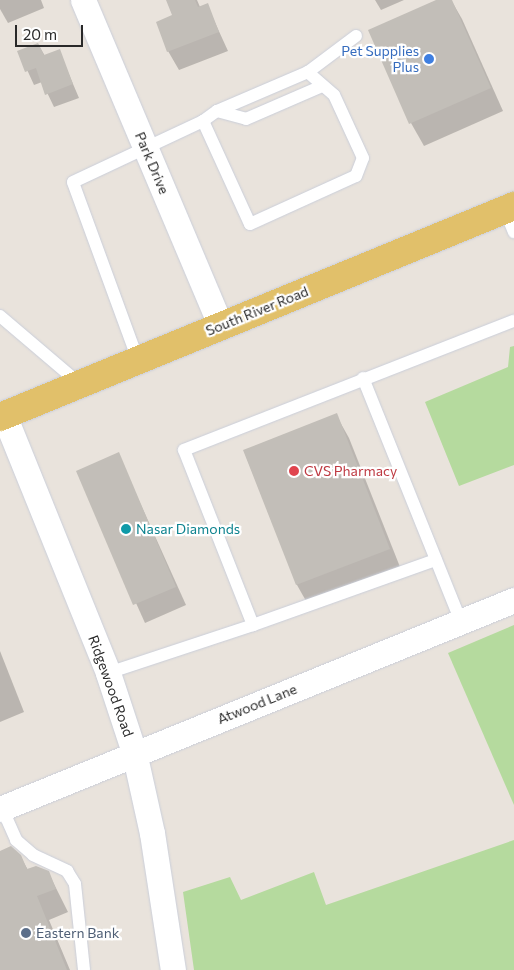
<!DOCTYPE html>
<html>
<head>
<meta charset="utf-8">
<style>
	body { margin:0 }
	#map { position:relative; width:514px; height:970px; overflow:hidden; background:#e9e3dc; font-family:Commissioner,sans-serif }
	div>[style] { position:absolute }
	.green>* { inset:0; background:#b5da9e }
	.shadow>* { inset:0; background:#0003 }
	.building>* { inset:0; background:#c2beb8 }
	.roads { filter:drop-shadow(0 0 1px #caced9) drop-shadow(0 0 1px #caced9) }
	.lane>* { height:12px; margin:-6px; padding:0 6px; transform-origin:6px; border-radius:6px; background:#fff }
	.street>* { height:25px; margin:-12.5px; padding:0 12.5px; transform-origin:12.5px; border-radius:12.5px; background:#fff }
	.primary>* { height:28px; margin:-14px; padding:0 14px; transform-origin:14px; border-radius:14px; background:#e1c06a }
	.dots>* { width:14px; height:14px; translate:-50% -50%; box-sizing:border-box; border:2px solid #fff; border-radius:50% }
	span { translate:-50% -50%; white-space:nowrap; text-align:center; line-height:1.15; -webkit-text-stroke:4.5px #fff; paint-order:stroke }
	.shop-label { font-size:14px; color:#366cbe }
	.right { translate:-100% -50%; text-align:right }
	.street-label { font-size:14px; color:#292929 }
	.health-label { font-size:14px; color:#be3a42 }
	.left { translate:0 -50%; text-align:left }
	.culture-label { font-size:14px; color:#0d838f }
	.service-label { font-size:14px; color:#4e5e75 }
	.scale { position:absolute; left:15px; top:25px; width:68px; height:22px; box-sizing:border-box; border:2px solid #292929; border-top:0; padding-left:6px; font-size:15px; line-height:18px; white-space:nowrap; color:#292929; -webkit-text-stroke:4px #fff; paint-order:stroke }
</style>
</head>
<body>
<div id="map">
	<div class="green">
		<i style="clip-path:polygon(514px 346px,514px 465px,459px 486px,425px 402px,508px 367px,510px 347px)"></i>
		<i style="clip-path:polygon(514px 625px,514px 805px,448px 653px)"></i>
		<i style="clip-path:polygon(514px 840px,514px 970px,194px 970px,183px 892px,230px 877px,241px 900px,314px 872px,326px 905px)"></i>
	</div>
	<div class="shadow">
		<i style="clip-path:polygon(0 0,41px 0,44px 8px,8px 23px,0 9px)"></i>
		<i style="clip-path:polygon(167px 0,197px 0,200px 7px,207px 5px,228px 51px,179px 70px,168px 51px,174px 16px)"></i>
		<i style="clip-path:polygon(375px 0,404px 0,381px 10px)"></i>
		<i style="clip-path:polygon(439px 0,451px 0,462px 19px,503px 111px,424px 146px,411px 123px)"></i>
		<i style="clip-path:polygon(38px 44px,45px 56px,59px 51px,79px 98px,54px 107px,42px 82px,34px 85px,19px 52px)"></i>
		<i style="clip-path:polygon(336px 415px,349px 438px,402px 572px,310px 608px,297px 585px,244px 451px)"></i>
		<i style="clip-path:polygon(118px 454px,186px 605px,145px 623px,77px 472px)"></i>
		<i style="clip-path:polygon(0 651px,24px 712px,0 722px)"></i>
		<i style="clip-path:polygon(0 852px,20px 856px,28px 870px,48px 872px,68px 912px,49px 920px,70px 970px,0 970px)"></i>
	</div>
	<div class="building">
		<i style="clip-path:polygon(166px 0,195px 0,198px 7px,208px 3px,219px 32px,167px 52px,156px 22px,172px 15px)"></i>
		<i style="clip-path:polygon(436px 0,452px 0,491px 88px,409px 124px,368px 30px)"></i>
		<i style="clip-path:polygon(38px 43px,44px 55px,60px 49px,73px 84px,45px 95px,36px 68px,25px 72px,17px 51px)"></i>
		<i style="clip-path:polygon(337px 413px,390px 549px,296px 585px,243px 450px)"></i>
		<i style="clip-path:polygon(119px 452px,176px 587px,133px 605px,76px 471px)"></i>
		<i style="clip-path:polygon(11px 846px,21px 855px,27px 869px,36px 866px,49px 871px,56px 889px,37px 896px,67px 970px,0 970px,0 851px)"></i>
	</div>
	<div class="roads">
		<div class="lane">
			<i style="left:217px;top:111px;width:30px;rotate:15deg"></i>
			<i style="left:246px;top:119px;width:83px;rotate:-23.5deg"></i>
			<i style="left:203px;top:121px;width:17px;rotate:-36deg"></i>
			<i style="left:217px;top:111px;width:99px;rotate:-23.2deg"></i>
			<i style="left:308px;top:72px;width:60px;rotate:-36.9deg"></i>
			<i style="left:505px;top:210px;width:24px;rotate:68deg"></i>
			<i style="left:0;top:316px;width:105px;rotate:40.4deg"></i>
			<i style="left:138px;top:360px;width:189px;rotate:-110.1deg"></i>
			<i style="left:73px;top:182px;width:144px;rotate:-25.1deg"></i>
			<i style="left:203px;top:121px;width:113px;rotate:65.5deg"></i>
			<i style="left:250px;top:224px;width:116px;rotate:-24.4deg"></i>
			<i style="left:356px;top:176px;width:19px;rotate:-69deg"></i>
			<i style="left:363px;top:158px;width:69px;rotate:-114.7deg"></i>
			<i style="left:334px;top:95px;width:35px;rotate:-139deg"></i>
			<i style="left:363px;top:378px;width:263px;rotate:68.1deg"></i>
			<i style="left:253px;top:625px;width:194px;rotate:-19.6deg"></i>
			<i style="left:108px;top:673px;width:153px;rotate:-18.3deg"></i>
			<i style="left:253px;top:625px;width:188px;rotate:-111.5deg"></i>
			<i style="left:184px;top:450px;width:354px;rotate:-21.4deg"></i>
			<i style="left:2px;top:808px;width:35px;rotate:66deg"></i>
			<i style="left:16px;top:840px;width:23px;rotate:41deg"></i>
			<i style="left:33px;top:855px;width:38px;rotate:25deg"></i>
			<i style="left:67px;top:871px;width:15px;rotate:58deg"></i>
			<i style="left:75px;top:884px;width:86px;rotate:84deg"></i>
		</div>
		<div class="street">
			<i style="left:83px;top:0;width:354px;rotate:67.1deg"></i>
			<i style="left:4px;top:415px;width:278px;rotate:68deg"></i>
			<i style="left:108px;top:673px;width:83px;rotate:71.8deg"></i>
			<i style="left:134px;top:752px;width:83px;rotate:77.5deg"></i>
			<i style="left:152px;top:833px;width:139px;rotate:81.3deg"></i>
			<i style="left:0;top:809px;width:555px;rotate:-22.13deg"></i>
		</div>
		<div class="primary">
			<i style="left:0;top:417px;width:556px;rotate:-22.32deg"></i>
		</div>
	</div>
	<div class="dots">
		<i style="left:429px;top:59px;background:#3f7fe0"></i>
		<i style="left:294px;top:471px;background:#e0444e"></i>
		<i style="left:126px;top:529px;background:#0f9aa8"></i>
		<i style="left:26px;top:933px;background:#5c6f8a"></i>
	</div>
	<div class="shop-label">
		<span class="right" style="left:419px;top:59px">Pet Supplies<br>Plus</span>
	</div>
	<div class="street-label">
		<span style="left:152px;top:163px;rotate:67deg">Park Drive</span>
		<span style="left:257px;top:311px;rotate:-22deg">South River Road</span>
		<span style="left:111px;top:686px;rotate:70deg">Ridgewood Road</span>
		<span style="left:257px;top:704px;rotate:-22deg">Atwood Lane</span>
	</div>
	<div class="health-label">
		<span class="left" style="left:304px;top:471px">CVS Pharmacy</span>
	</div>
	<div class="culture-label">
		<span class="left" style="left:136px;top:529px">Nasar Diamonds</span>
	</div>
	<div class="service-label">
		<span class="left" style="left:36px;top:933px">Eastern Bank</span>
	</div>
	<div class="scale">20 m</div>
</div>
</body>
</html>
